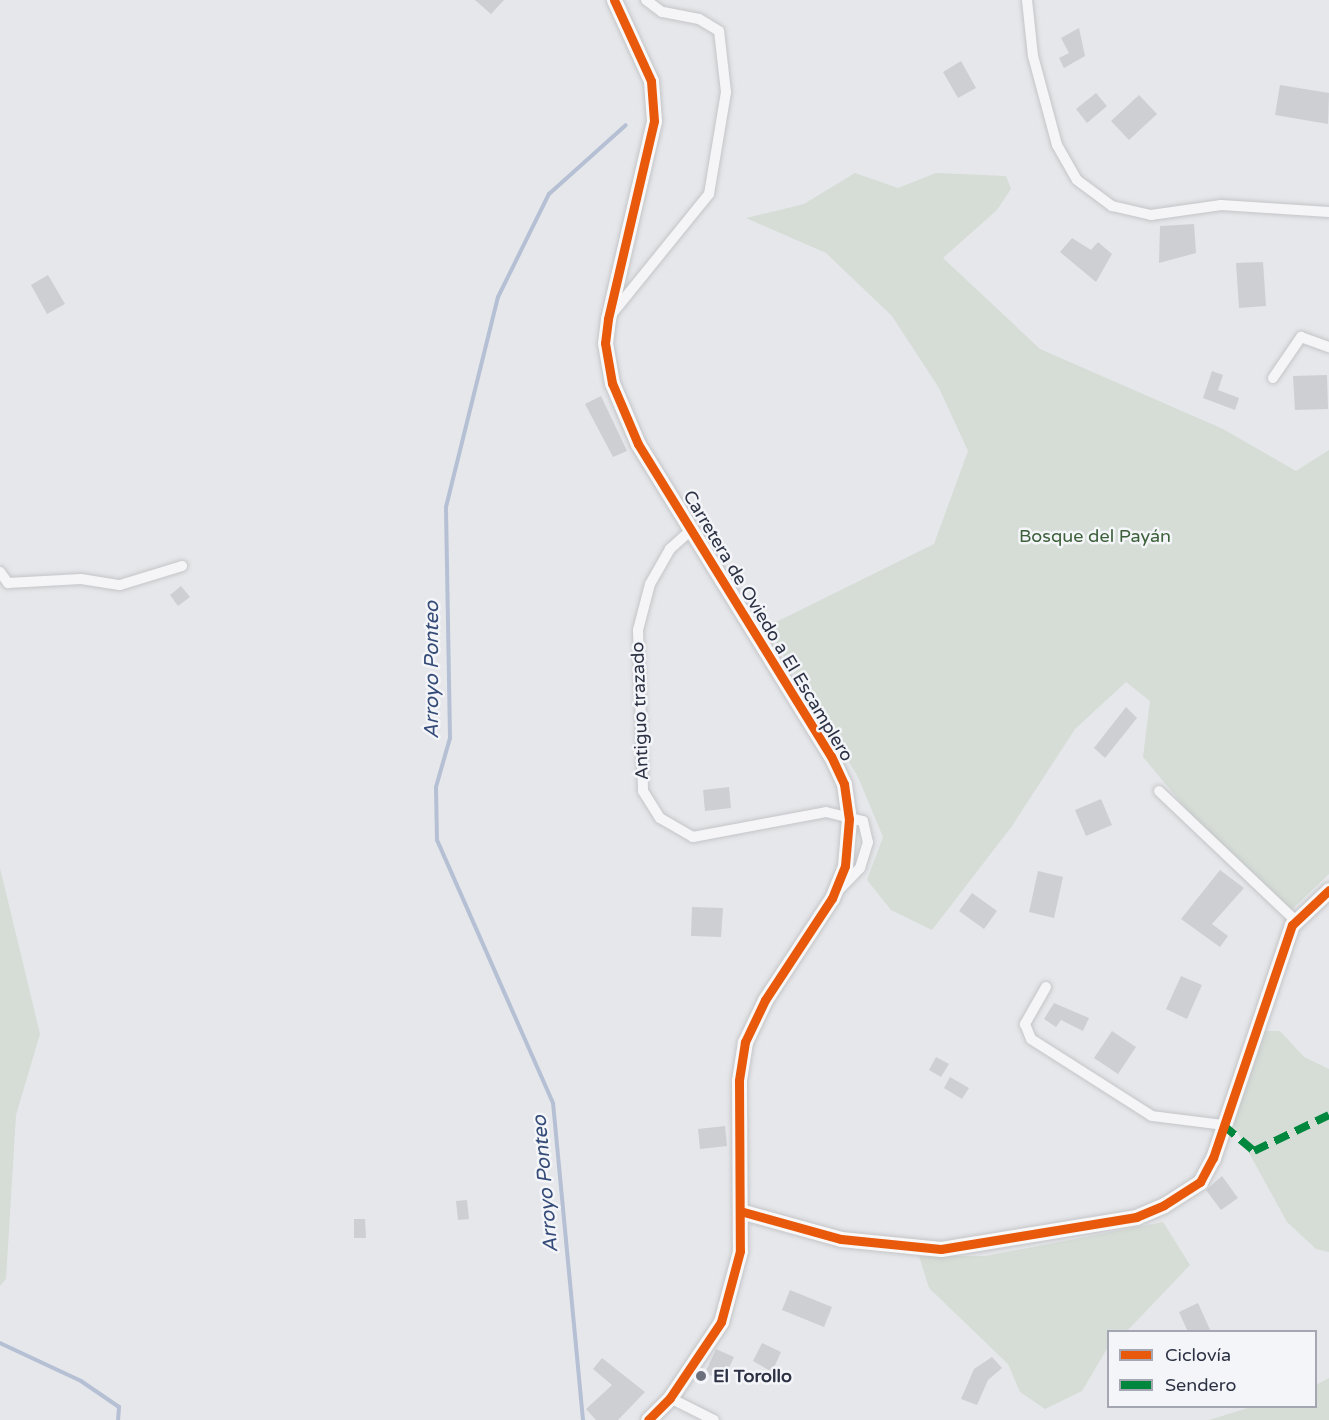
<!DOCTYPE html>
<html>
<head>
<meta charset="utf-8">
<style>
	body { margin:0 }
	#map { position:relative; width:1329px; height:1420px; overflow:hidden; background:#e6e7ea; font-family:"Varela Round",sans-serif }
	div>[style] { position:absolute }
	.green>* { inset:0; background:#d5ddd6 }
	.stream>* { height:4px; margin:-2px; padding:0 2px; transform-origin:2px; border-radius:2px; background:#b5c0d4 }
	.building>* { inset:0; background:#cecfd2 }
	.roads { filter:drop-shadow(0 0 2px #c4c5c8) drop-shadow(0 0 2px #c4c5c8) }
	.street>* { height:10px; margin:-5px; padding:0 5px; transform-origin:5px; border-radius:5px; background:#f5f5f7 }
	.secondary>* { height:15px; margin:-7.5px; padding:0 7.5px; transform-origin:7.5px; border-radius:7.5px; background:#f8f8f8 }
	.quiet>* { height:8px; margin-top:-4px; transform-origin:0; background:repeating-linear-gradient(90deg,#00873e 0 15px,transparent 0 23px) }
	.cycleway>* { height:9px; margin:-4.5px; padding:0 4.5px; transform-origin:4.5px; border-radius:4.5px; background:#e8590c }
	.dots>* { width:16px; height:16px; translate:-50% -50%; box-sizing:border-box; border:3px solid #f4f5f9; border-radius:50% }
	span { translate:-50% -50%; white-space:nowrap; text-align:center; line-height:1.15; -webkit-text-stroke:5px #f4f5f9; paint-order:stroke }
	.park-label { font-size:18px; color:#3c6039 }
	.street-label { font-size:18px; color:#2c3244 }
	.poi-label { font-size:18px; color:#2c3244; font-weight:700 }
	.left { translate:0 -50%; text-align:left }
	.water-label { font-size:20px; color:#364c78; font-style:italic }
	.legend { position:absolute; left:1107px; top:1330px; width:210px; height:78px; box-sizing:border-box; background:#f4f5f9; border:2px solid #a4a7b1; margin:0; padding:8px 10px; list-style:none; font-size:18px; color:#2c3244 }
	.legend li { display:flex; align-items:center; gap:12px; height:30px }
	.legend b { width:30px; border:2px solid #a4a7b1 }
</style>
</head>
<body>
<div id="map">
	<div class="green">
		<i style="clip-path:polygon(855px 173px,898px 188px,936px 173px,1006px 176px,1011px 189px,997px 210px,943px 258px,1040px 349px,1223px 429px,1296px 471px,1329px 450px,1329px 874px,1288px 913px,1229px 860px,1143px 757px,1150px 701px,1126px 682px,1075px 729px,1012px 826px,932px 930px,891px 910px,867px 880px,883px 837px,858px 777px,766px 627px,934px 544px,968px 451px,939px 388px,892px 316px,826px 253px,746px 218px,804px 204px)"></i>
		<i style="clip-path:polygon(0 868px,40px 1034px,16px 1115px,6px 1279px,0 1286px)"></i>
		<i style="clip-path:polygon(1261px 1031px,1280px 1031px,1304px 1057px,1329px 1069px,1329px 1252px,1316px 1249px,1287px 1222px,1231px 1120px)"></i>
		<i style="clip-path:polygon(1163px 1222px,1190px 1265px,1127px 1331px,1108px 1332px,1108px 1347px,1082px 1391px,1045px 1409px,1020px 1392px,1008px 1364px,929px 1288px,919px 1256px,986px 1256px)"></i>
		<i style="clip-path:polygon(1329px 1378px,1329px 1420px,1209px 1420px,1251px 1407px,1316px 1406px,1316px 1385px)"></i>
	</div>
	<div class="stream">
		<i style="left:0;top:1343px;width:89px;rotate:25.1deg"></i>
		<i style="left:81px;top:1381px;width:46px;rotate:34.4deg"></i>
		<i style="left:119px;top:1407px;width:13px;rotate:94deg"></i>
		<i style="left:583px;top:1420px;width:318px;rotate:-95.4deg"></i>
		<i style="left:553px;top:1103px;width:287px;rotate:-113.8deg"></i>
		<i style="left:437px;top:840px;width:53px;rotate:-91.1deg"></i>
		<i style="left:436px;top:787px;width:51px;rotate:-74.1deg"></i>
		<i style="left:450px;top:738px;width:231px;rotate:-91deg"></i>
		<i style="left:446px;top:507px;width:216px;rotate:-76.1deg"></i>
		<i style="left:498px;top:297px;width:115px;rotate:-63.7deg"></i>
		<i style="left:549px;top:194px;width:103px;rotate:-41.9deg"></i>
	</div>
	<div class="building">
		<i style="clip-path:polygon(475px 0,504px 0,491px 14px)"></i>
		<i style="clip-path:polygon(1079px 28px,1085px 56px,1064px 68px,1059px 58px,1069px 53px,1061px 38px)"></i>
		<i style="clip-path:polygon(961px 61px,976px 88px,958px 98px,943px 72px)"></i>
		<i style="clip-path:polygon(1280px 85px,1329px 93px,1328px 124px,1275px 115px)"></i>
		<i style="clip-path:polygon(1096px 93px,1107px 106px,1087px 123px,1076px 109px)"></i>
		<i style="clip-path:polygon(1139px 95px,1157px 114px,1129px 140px,1111px 121px)"></i>
		<i style="clip-path:polygon(1194px 224px,1196px 253px,1159px 263px,1160px 226px)"></i>
		<i style="clip-path:polygon(1072px 238px,1091px 250px,1098px 242px,1112px 254px,1096px 282px,1060px 252px)"></i>
		<i style="clip-path:polygon(1263px 262px,1266px 306px,1239px 308px,1236px 263px)"></i>
		<i style="clip-path:polygon(48px 275px,65px 304px,47px 314px,31px 285px)"></i>
		<i style="clip-path:polygon(1212px 371px,1223px 375px,1218px 390px,1239px 398px,1235px 410px,1203px 398px)"></i>
		<i style="clip-path:polygon(1327px 375px,1328px 409px,1295px 410px,1293px 376px)"></i>
		<i style="clip-path:polygon(601px 396px,627px 451px,613px 457px,585px 404px)"></i>
		<i style="clip-path:polygon(181px 586px,190px 597px,178px 606px,170px 595px)"></i>
		<i style="clip-path:polygon(1126px 707px,1137px 718px,1105px 758px,1094px 748px)"></i>
		<i style="clip-path:polygon(729px 787px,731px 808px,705px 811px,703px 790px)"></i>
		<i style="clip-path:polygon(1101px 799px,1112px 825px,1086px 836px,1075px 810px)"></i>
		<i style="clip-path:polygon(1220px 870px,1244px 888px,1212px 924px,1228px 936px,1220px 947px,1181px 919px)"></i>
		<i style="clip-path:polygon(1038px 871px,1063px 877px,1054px 918px,1029px 912px)"></i>
		<i style="clip-path:polygon(972px 893px,997px 911px,984px 929px,959px 911px)"></i>
		<i style="clip-path:polygon(692px 907px,723px 908px,721px 937px,691px 936px)"></i>
		<i style="clip-path:polygon(1181px 976px,1202px 985px,1187px 1019px,1166px 1009px)"></i>
		<i style="clip-path:polygon(1054px 1003px,1089px 1018px,1083px 1031px,1061px 1020px,1056px 1027px,1044px 1019px)"></i>
		<i style="clip-path:polygon(1112px 1031px,1136px 1047px,1118px 1074px,1094px 1058px)"></i>
		<i style="clip-path:polygon(936px 1057px,949px 1064px,941px 1077px,929px 1070px)"></i>
		<i style="clip-path:polygon(950px 1077px,969px 1088px,962px 1099px,944px 1088px)"></i>
		<i style="clip-path:polygon(725px 1126px,727px 1146px,700px 1149px,698px 1129px)"></i>
		<i style="clip-path:polygon(1222px 1176px,1238px 1198px,1221px 1210px,1206px 1190px)"></i>
		<i style="clip-path:polygon(467px 1200px,469px 1219px,458px 1220px,456px 1201px)"></i>
		<i style="clip-path:polygon(354px 1219px,365px 1219px,366px 1238px,354px 1238px)"></i>
		<i style="clip-path:polygon(790px 1290px,832px 1307px,824px 1327px,782px 1310px)"></i>
		<i style="clip-path:polygon(1198px 1303px,1211px 1332px,1188px 1332px,1179px 1312px)"></i>
		<i style="clip-path:polygon(762px 1343px,781px 1352px,772px 1372px,753px 1361px)"></i>
		<i style="clip-path:polygon(716px 1349px,734px 1357px,723px 1381px,705px 1373px)"></i>
		<i style="clip-path:polygon(992px 1357px,1002px 1368px,988px 1380px,977px 1405px,961px 1399px,974px 1369px)"></i>
		<i style="clip-path:polygon(602px 1358px,645px 1392px,618px 1420px,596px 1420px,586px 1409px,612px 1385px,593px 1369px)"></i>
	</div>
	<div class="roads">
		<div class="street">
			<i style="left:1027px;top:0;width:56px;rotate:83.9deg"></i>
			<i style="left:1033px;top:56px;width:92px;rotate:74.9deg"></i>
			<i style="left:1057px;top:145px;width:40px;rotate:60.3deg"></i>
			<i style="left:1077px;top:180px;width:44px;rotate:36.6deg"></i>
			<i style="left:1112px;top:206px;width:40px;rotate:13deg"></i>
			<i style="left:1151px;top:215px;width:71px;rotate:-8.1deg"></i>
			<i style="left:1221px;top:205px;width:108px;rotate:3.7deg"></i>
			<i style="left:611px;top:315px;width:156px;rotate:-51deg"></i>
			<i style="left:709px;top:194px;width:103px;rotate:-80.5deg"></i>
			<i style="left:726px;top:92px;width:61px;rotate:-96.5deg"></i>
			<i style="left:719px;top:31px;width:23px;rotate:-149deg"></i>
			<i style="left:699px;top:19px;width:38px;rotate:-169deg"></i>
			<i style="left:662px;top:12px;width:20px;rotate:-143deg"></i>
			<i style="left:1273px;top:378px;width:50px;rotate:-55.7deg"></i>
			<i style="left:1301px;top:337px;width:30px;rotate:20deg"></i>
			<i style="left:690px;top:531px;width:27px;rotate:138deg"></i>
			<i style="left:670px;top:549px;width:40px;rotate:119.7deg"></i>
			<i style="left:650px;top:584px;width:48px;rotate:104.6deg"></i>
			<i style="left:638px;top:630px;width:161px;rotate:88.2deg"></i>
			<i style="left:643px;top:791px;width:32px;rotate:58deg"></i>
			<i style="left:660px;top:818px;width:38px;rotate:30deg"></i>
			<i style="left:693px;top:837px;width:135px;rotate:-10.6deg"></i>
			<i style="left:826px;top:812px;width:38px;rotate:14deg"></i>
			<i style="left:863px;top:821px;width:22px;rotate:77deg"></i>
			<i style="left:868px;top:842px;width:27px;rotate:107deg"></i>
			<i style="left:860px;top:868px;width:35px;rotate:134deg"></i>
			<i style="left:0;top:572px;width:14px;rotate:54deg"></i>
			<i style="left:8px;top:583px;width:73px;rotate:-3.1deg"></i>
			<i style="left:81px;top:579px;width:39px;rotate:9deg"></i>
			<i style="left:120px;top:585px;width:65px;rotate:-17deg"></i>
			<i style="left:1159px;top:791px;width:189px;rotate:43.5deg"></i>
			<i style="left:1046px;top:987px;width:43px;rotate:119.6deg"></i>
			<i style="left:1025px;top:1024px;width:16px;rotate:68deg"></i>
			<i style="left:1031px;top:1039px;width:143px;rotate:32.5deg"></i>
			<i style="left:1152px;top:1116px;width:72px;rotate:7.2deg"></i>
			<i style="left:670px;top:1398px;width:49px;rotate:26.6deg"></i>
		</div>
		<div class="secondary">
			<i style="left:614px;top:0;width:89px;rotate:65.4deg"></i>
			<i style="left:651px;top:81px;width:40px;rotate:85.7deg"></i>
			<i style="left:654px;top:121px;width:203px;rotate:103.1deg"></i>
			<i style="left:608px;top:319px;width:24px;rotate:97deg"></i>
			<i style="left:605px;top:343px;width:41px;rotate:80.1deg"></i>
			<i style="left:612px;top:383px;width:66px;rotate:66.9deg"></i>
			<i style="left:638px;top:444px;width:367px;rotate:58.3deg"></i>
			<i style="left:831px;top:756px;width:31px;rotate:65deg"></i>
			<i style="left:844px;top:784px;width:35px;rotate:82deg"></i>
			<i style="left:849px;top:819px;width:47px;rotate:94.9deg"></i>
			<i style="left:845px;top:866px;width:35px;rotate:112deg"></i>
			<i style="left:832px;top:898px;width:122px;rotate:123.3deg"></i>
			<i style="left:765px;top:1000px;width:47px;rotate:115.5deg"></i>
			<i style="left:745px;top:1042px;width:39px;rotate:99deg"></i>
			<i style="left:739px;top:1081px;width:170px;rotate:89.7deg"></i>
			<i style="left:740px;top:1251px;width:73px;rotate:105deg"></i>
			<i style="left:721px;top:1322px;width:92px;rotate:123.9deg"></i>
			<i style="left:670px;top:1398px;width:31px;rotate:135deg"></i>
			<i style="left:740px;top:1211px;width:105px;rotate:15.5deg"></i>
			<i style="left:841px;top:1239px;width:100px;rotate:5.7deg"></i>
			<i style="left:941px;top:1249px;width:198px;rotate:-9.3deg"></i>
			<i style="left:1136px;top:1217px;width:30px;rotate:-23deg"></i>
			<i style="left:1164px;top:1205px;width:43px;rotate:-32.6deg"></i>
			<i style="left:1200px;top:1182px;width:27px;rotate:-62deg"></i>
			<i style="left:1213px;top:1158px;width:246px;rotate:-71.3deg"></i>
			<i style="left:1292px;top:925px;width:51px;rotate:-43.4deg"></i>
		</div>
	</div>
	<div class="quiet">
		<i style="left:1223px;top:1125px;width:40px;rotate:40deg"></i>
		<i style="left:1254px;top:1151px;width:83px;rotate:-25.6deg"></i>
	</div>
	<div class="cycleway">
		<i style="left:614px;top:0;width:89px;rotate:65.4deg"></i>
		<i style="left:651px;top:81px;width:40px;rotate:85.7deg"></i>
		<i style="left:654px;top:121px;width:203px;rotate:103.1deg"></i>
		<i style="left:608px;top:319px;width:24px;rotate:97deg"></i>
		<i style="left:605px;top:343px;width:41px;rotate:80.1deg"></i>
		<i style="left:612px;top:383px;width:66px;rotate:66.9deg"></i>
		<i style="left:638px;top:444px;width:367px;rotate:58.3deg"></i>
		<i style="left:831px;top:756px;width:31px;rotate:65deg"></i>
		<i style="left:844px;top:784px;width:35px;rotate:82deg"></i>
		<i style="left:849px;top:819px;width:47px;rotate:94.9deg"></i>
		<i style="left:845px;top:866px;width:35px;rotate:112deg"></i>
		<i style="left:832px;top:898px;width:122px;rotate:123.3deg"></i>
		<i style="left:765px;top:1000px;width:47px;rotate:115.5deg"></i>
		<i style="left:745px;top:1042px;width:39px;rotate:99deg"></i>
		<i style="left:739px;top:1081px;width:170px;rotate:89.7deg"></i>
		<i style="left:740px;top:1251px;width:73px;rotate:105deg"></i>
		<i style="left:721px;top:1322px;width:92px;rotate:123.9deg"></i>
		<i style="left:670px;top:1398px;width:31px;rotate:135deg"></i>
		<i style="left:740px;top:1211px;width:105px;rotate:15.5deg"></i>
		<i style="left:841px;top:1239px;width:100px;rotate:5.7deg"></i>
		<i style="left:941px;top:1249px;width:198px;rotate:-9.3deg"></i>
		<i style="left:1136px;top:1217px;width:30px;rotate:-23deg"></i>
		<i style="left:1164px;top:1205px;width:43px;rotate:-32.6deg"></i>
		<i style="left:1200px;top:1182px;width:27px;rotate:-62deg"></i>
		<i style="left:1213px;top:1158px;width:246px;rotate:-71.3deg"></i>
		<i style="left:1292px;top:925px;width:51px;rotate:-43.4deg"></i>
	</div>
	<div class="dots">
		<i style="left:701px;top:1376px;background:#6d717e"></i>
	</div>
	<div class="park-label">
		<span style="left:1095px;top:536px">Bosque del Payán</span>
	</div>
	<div class="street-label">
		<span style="left:768px;top:626px;rotate:59deg">Carretera de Oviedo a El Escamplero</span>
		<span style="left:640px;top:711px;rotate:-92deg">Antiguo trazado</span>
	</div>
	<div class="poi-label">
		<span class="left" style="left:713px;top:1376px">El Torollo</span>
	</div>
	<div class="water-label">
		<span style="left:432px;top:670px;rotate:-90deg">Arroyo Ponteo</span>
		<span style="left:546px;top:1184px;rotate:-95deg">Arroyo Ponteo</span>
	</div>
	<ul class="legend">
	<li><b style="height:8px;background:#e8590c"></b>Ciclovía</li>
	<li><b style="height:8px;background:#00873e"></b>Sendero</li>
	</ul>
</div>
</body>
</html>
